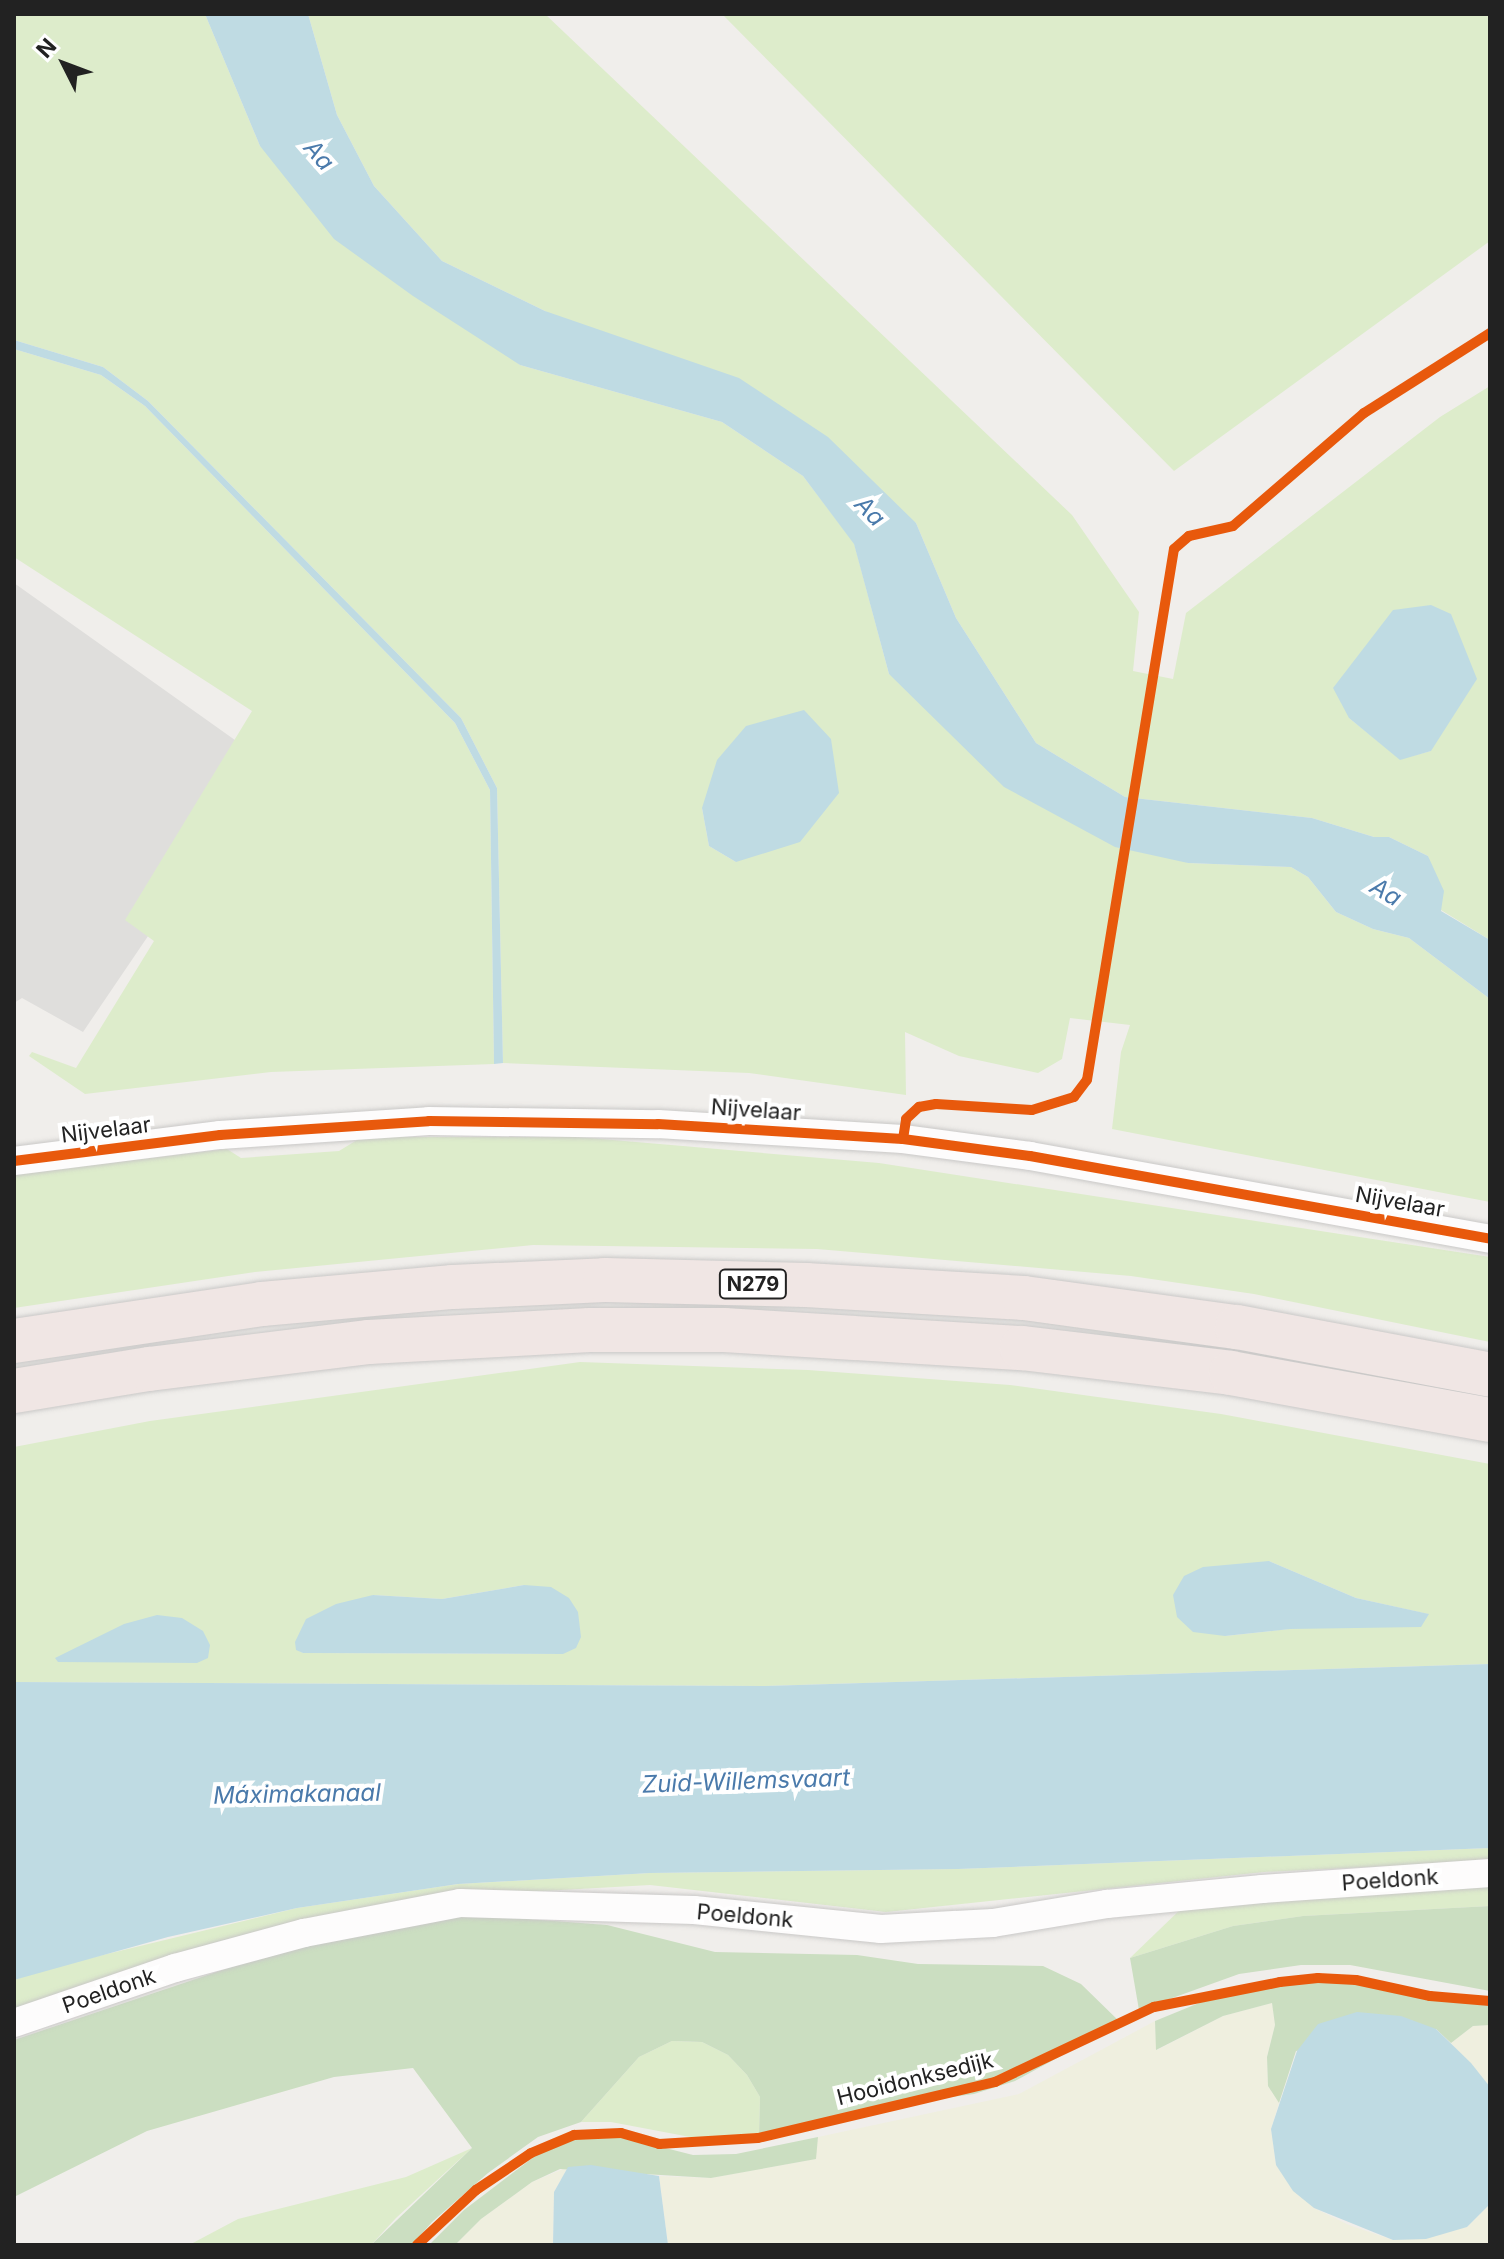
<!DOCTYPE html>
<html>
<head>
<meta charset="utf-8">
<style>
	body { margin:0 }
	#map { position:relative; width:1504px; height:2259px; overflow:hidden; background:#f0eeeb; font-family:Inter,sans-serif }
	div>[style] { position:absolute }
	.residential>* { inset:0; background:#dfdedc }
	.farmland>* { inset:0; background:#efefdf }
	.grass>* { inset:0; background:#ddeccb }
	.forest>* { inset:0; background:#cbdec1 }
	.water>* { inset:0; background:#bfdbe3 }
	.roads { filter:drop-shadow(0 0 2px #c9c8c7) drop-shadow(0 0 2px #c9c8c7) }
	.minor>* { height:28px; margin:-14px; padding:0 14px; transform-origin:14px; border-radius:14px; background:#fdfcfc }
	.trunk>* { height:44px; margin:-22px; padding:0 22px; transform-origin:22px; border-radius:22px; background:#f0e6e4 }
	.cycleway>* { height:10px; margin:-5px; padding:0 5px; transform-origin:5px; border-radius:5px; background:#e8590c }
	span { translate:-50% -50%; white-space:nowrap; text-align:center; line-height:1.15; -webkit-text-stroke:8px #fff; paint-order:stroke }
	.shield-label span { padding:2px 6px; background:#fff; border:2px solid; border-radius:6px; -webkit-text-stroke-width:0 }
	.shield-label { font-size:20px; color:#222; font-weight:700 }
	.street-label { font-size:22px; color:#222 }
	.water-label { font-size:24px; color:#4a7aab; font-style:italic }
	.frame { position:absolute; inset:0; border:16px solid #222; pointer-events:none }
	.north { position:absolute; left:24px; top:24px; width:80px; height:80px; -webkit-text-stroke:6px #fff; paint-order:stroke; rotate:312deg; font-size:22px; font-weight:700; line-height:32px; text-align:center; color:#222 }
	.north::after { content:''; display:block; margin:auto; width:28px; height:36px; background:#222; clip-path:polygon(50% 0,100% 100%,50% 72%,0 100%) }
</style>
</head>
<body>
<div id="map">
	<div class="residential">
		<i style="clip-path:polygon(14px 583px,266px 762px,83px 1032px,22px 998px,14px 1003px)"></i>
	</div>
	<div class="farmland">
		<i style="clip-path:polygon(1272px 2003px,1275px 2025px,1267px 2057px,1268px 2086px,1279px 2103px,1271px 2129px,1276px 2165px,1314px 2208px,1349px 2225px,1393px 2240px,1467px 2227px,1490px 2204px,1490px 2245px,668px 2245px,659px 2176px,711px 2178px,815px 2159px,818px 2137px,1019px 2094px,1155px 2021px,1157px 2050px,1223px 2016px)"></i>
		<i style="clip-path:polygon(1490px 2025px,1490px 2087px,1451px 2043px,1473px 2026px)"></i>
		<i style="clip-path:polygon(568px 2167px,554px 2192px,553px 2245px,455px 2245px,481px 2219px,532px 2182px)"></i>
	</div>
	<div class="grass">
		<i style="clip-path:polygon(evenodd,14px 14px,205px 14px,260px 146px,520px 365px,722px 422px,803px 476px,854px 543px,889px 674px,1188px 863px,1291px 867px,1308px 877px,1336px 912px,1373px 929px,1409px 938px,1490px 999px,1490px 1202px,1112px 1129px,1121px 1052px,1130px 1025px,1070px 1018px,1062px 1059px,1038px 1073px,959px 1056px,905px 1032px,906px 1095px,749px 1073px,503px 1063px,497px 788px,461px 718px,148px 401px,103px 367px,14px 340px,14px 14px,702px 808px,736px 862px,709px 846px,702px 808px)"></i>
		<i style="clip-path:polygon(evenodd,308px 14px,545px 14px,1072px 515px,1139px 612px,1133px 671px,1173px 679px,1186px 613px,1440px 417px,1490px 386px,1490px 940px,1441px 910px,1428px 856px,1389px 837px,1374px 837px,1312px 818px,1125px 797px,1036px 743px,956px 618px,916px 523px,545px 311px,442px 261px,374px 186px,337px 115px,308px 14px,1349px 718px,1431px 751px,1400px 759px,1349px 718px)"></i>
		<i style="clip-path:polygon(722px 14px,1490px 14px,1490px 241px,1174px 471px)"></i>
		<i style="clip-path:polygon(14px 349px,101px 375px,145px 406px,455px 723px,490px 790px,494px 1064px,271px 1072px,85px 1094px,29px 1056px,32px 1052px,76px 1068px,154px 941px,125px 920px,252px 711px,14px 557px)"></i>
		<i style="clip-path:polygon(362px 1137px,578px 1137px,879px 1163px,1490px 1257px,1490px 1342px,1254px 1294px,1131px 1276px,817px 1249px,533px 1245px,255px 1272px,14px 1308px,14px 1174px,227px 1149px,241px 1158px,339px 1151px)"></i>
		<i style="clip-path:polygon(evenodd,580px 1362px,808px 1370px,1010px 1385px,1221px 1414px,1490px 1464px,1490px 1664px,765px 1686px,14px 1682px,14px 1447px,150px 1421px,580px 1362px,1269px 1561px,1356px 1598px,1428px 1614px,1225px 1636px,1269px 1561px,580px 1362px,524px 1585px,563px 1654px,303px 1653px,296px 1649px,373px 1595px,442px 1599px,524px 1585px)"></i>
		<i style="clip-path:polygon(1490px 1848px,1490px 1861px,1264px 1872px,886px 1912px,650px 1885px,457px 1896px,14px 2016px,14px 1980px,49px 1968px,297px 1908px,458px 1884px,650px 1873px,958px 1869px)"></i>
		<i style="clip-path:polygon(1490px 1884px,1490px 1906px,1303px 1916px,1233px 1926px,1130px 1958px,1186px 1904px)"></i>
		<i style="clip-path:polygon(672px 2041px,702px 2042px,728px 2055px,747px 2075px,760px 2097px,759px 2135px,706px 2140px,611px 2122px,581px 2122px,639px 2057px)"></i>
		<i style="clip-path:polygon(472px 2148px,396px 2218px,371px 2245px,189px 2245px,238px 2219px,406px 2177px)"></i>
	</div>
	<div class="forest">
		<i style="clip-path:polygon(1490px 1906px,1490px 1991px,1350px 1965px,1301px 1965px,1239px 1974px,1139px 2010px,1130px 1958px,1233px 1926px,1303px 1916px)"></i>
		<i style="clip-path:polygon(447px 1913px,607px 1925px,715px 1952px,857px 1955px,918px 1964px,1043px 1966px,1081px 1984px,1121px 2023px,1015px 2081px,974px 2094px,915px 2102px,759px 2135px,760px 2097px,747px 2075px,728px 2055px,702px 2042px,672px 2041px,639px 2057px,581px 2122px,538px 2137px,488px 2173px,432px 2222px,412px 2245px,371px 2245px,472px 2148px,413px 2068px,334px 2077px,147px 2131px,14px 2197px,14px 2040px,270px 1954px)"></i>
		<i style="clip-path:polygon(1291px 1977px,1335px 1978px,1444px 2001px,1490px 2005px,1490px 2025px,1473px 2026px,1451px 2043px,1436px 2029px,1296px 2051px,1279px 2103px,1268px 2086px,1267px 2057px,1275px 2025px,1272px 2003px,1223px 2016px,1156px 2050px,1155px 2021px,1238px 1987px)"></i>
		<i style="clip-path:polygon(584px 2134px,610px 2134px,693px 2155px,736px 2154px,818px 2137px,816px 2159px,711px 2178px,560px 2169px,532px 2182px,481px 2219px,455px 2245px,429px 2245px,464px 2210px,547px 2147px)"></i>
	</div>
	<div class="water">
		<i style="clip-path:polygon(205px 14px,308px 14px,337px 115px,374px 186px,442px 261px,545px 311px,739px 378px,828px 437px,916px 523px,956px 618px,1036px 743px,1125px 797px,1312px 818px,1374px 837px,1389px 837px,1428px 856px,1444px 891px,1441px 911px,1490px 940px,1490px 999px,1409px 938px,1373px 929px,1336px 912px,1308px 877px,1291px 867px,1188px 863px,1115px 847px,1004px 787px,889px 674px,854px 544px,803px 476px,722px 422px,520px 365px,413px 296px,334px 239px,260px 146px)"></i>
		<i style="clip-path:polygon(14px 340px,103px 367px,148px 401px,461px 718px,497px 788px,503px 1063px,494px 1064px,490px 790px,455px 723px,145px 406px,101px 375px,14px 349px)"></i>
		<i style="clip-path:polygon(1431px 605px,1451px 614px,1477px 679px,1431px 751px,1400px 760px,1349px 718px,1333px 688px,1393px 610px)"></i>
		<i style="clip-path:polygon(804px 710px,831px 739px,839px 793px,800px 842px,736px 862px,709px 846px,702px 808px,717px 760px,746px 726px)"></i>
		<i style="clip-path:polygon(1269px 1561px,1356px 1598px,1429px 1614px,1421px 1627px,1290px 1629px,1225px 1636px,1193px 1632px,1177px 1617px,1173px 1595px,1184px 1576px,1203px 1567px)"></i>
		<i style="clip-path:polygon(524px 1585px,551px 1587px,569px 1598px,578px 1612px,581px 1637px,576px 1648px,563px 1654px,303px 1653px,296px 1650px,295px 1642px,306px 1619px,336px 1604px,373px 1595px,442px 1599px)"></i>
		<i style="clip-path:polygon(157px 1615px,182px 1618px,203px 1631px,210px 1645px,208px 1658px,197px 1663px,58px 1662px,55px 1658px,124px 1624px)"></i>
		<i style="clip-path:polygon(1490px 1664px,1490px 1848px,958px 1869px,650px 1873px,458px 1884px,297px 1908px,168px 1937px,14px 1980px,14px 1682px,765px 1686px)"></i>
		<i style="clip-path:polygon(1357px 2012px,1401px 2016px,1436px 2029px,1471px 2063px,1490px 2087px,1490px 2204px,1467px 2227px,1426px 2239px,1393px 2240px,1314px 2208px,1293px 2191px,1276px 2165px,1271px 2129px,1297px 2051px,1318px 2024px)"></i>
		<i style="clip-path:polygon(591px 2165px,659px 2176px,668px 2245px,553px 2245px,554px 2192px,568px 2167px)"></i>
	</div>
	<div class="roads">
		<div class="minor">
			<i style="left:14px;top:1161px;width:208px;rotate:-7.2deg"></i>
			<i style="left:220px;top:1135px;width:209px;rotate:-3.8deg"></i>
			<i style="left:429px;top:1121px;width:229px;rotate:0.8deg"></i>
			<i style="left:658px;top:1124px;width:245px;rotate:3.5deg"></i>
			<i style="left:903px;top:1139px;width:128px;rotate:7.6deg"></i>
			<i style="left:1030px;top:1156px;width:467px;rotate:10.2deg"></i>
			<i style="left:14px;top:2023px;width:170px;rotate:-18.9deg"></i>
			<i style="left:175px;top:1968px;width:134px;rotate:-15.2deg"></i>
			<i style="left:304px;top:1933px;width:159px;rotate:-10.9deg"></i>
			<i style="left:460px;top:1903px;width:234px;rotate:1.7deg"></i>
			<i style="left:694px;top:1910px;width:188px;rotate:5.8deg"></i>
			<i style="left:881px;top:1929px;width:112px;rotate:-3.1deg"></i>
			<i style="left:993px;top:1923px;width:116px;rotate:-9.5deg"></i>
			<i style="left:1107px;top:1904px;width:156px;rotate:-5.5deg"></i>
			<i style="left:1262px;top:1889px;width:229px;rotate:-4deg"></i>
		</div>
		<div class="trunk">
			<i style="left:14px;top:1341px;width:251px;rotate:-8.5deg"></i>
			<i style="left:262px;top:1304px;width:192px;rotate:-5.1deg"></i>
			<i style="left:453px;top:1287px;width:152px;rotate:-2.6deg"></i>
			<i style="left:605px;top:1280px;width:201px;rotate:1.4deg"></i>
			<i style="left:806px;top:1285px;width:218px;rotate:3.4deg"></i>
			<i style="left:1024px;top:1298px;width:215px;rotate:7.8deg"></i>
			<i style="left:1237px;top:1327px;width:258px;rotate:10.7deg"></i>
			<i style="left:14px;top:1391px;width:137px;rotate:-9.3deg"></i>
			<i style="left:149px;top:1369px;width:222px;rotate:-7deg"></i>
			<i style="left:369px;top:1342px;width:221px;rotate:-3.1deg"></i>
			<i style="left:590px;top:1330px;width:134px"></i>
			<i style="left:724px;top:1330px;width:299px;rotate:3.5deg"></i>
			<i style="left:1022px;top:1348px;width:210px;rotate:6.8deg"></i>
			<i style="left:1231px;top:1373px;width:263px;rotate:10.3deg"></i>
		</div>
	</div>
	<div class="cycleway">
		<i style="left:903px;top:1139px;width:20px;rotate:-81deg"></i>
		<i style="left:906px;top:1119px;width:18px;rotate:-43deg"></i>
		<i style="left:919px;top:1107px;width:17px;rotate:-10deg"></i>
		<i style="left:936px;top:1104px;width:96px;rotate:3.6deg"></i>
		<i style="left:1032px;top:1110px;width:44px;rotate:-17.2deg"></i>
		<i style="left:1074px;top:1097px;width:21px;rotate:-53deg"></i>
		<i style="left:1087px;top:1080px;width:538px;rotate:-80.7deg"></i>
		<i style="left:1174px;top:549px;width:20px;rotate:-41deg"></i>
		<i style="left:1189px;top:536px;width:45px;rotate:-12.8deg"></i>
		<i style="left:1233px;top:526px;width:173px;rotate:-40.8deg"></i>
		<i style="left:1364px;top:413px;width:149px;rotate:-32.4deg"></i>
		<i style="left:14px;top:1161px;width:208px;rotate:-7.2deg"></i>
		<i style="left:220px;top:1135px;width:209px;rotate:-3.8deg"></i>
		<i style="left:429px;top:1121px;width:229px;rotate:0.8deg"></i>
		<i style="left:658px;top:1124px;width:245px;rotate:3.5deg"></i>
		<i style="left:903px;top:1139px;width:128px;rotate:7.6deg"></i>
		<i style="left:1030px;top:1156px;width:467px;rotate:10.2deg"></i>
		<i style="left:417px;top:2245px;width:81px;rotate:-43deg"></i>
		<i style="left:476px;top:2190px;width:66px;rotate:-33.9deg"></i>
		<i style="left:531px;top:2153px;width:47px;rotate:-22.7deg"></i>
		<i style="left:574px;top:2135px;width:47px;rotate:-2.4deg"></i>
		<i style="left:621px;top:2133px;width:40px;rotate:16deg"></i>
		<i style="left:659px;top:2144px;width:99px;rotate:-3.5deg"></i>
		<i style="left:758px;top:2138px;width:244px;rotate:-13.3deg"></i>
		<i style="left:995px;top:2082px;width:176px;rotate:-25.3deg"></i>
		<i style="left:1154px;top:2007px;width:128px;rotate:-11.2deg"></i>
		<i style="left:1280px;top:1982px;width:38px;rotate:-6deg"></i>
		<i style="left:1318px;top:1978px;width:38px;rotate:3deg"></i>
		<i style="left:1356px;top:1980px;width:76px;rotate:12.2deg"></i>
		<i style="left:1430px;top:1996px;width:60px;rotate:4.8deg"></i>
	</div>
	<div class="shield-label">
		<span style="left:753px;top:1284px">N279</span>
	</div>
	<div class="street-label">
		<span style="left:756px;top:1110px;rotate:4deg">Nijvelaar</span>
		<span style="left:106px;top:1130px;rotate:-7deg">Nijvelaar</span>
		<span style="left:1400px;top:1202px;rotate:10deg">Nijvelaar</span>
		<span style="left:1390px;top:1880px;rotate:-4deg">Poeldonk</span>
		<span style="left:745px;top:1916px;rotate:5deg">Poeldonk</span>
		<span style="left:109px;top:1991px;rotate:-19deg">Poeldonk</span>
		<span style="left:915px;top:2079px;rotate:-14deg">Hooidonksedijk</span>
	</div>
	<div class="water-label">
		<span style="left:319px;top:155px;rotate:49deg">Aa</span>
		<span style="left:870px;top:511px;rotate:46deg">Aa</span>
		<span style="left:1386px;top:892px;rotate:31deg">Aa</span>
		<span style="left:746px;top:1781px;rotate:-2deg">Zuid-Willemsvaart</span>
		<span style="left:297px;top:1794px;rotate:-1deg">Máximakanaal</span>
	</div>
	<div class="frame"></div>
	<div class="north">N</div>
</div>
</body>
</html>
